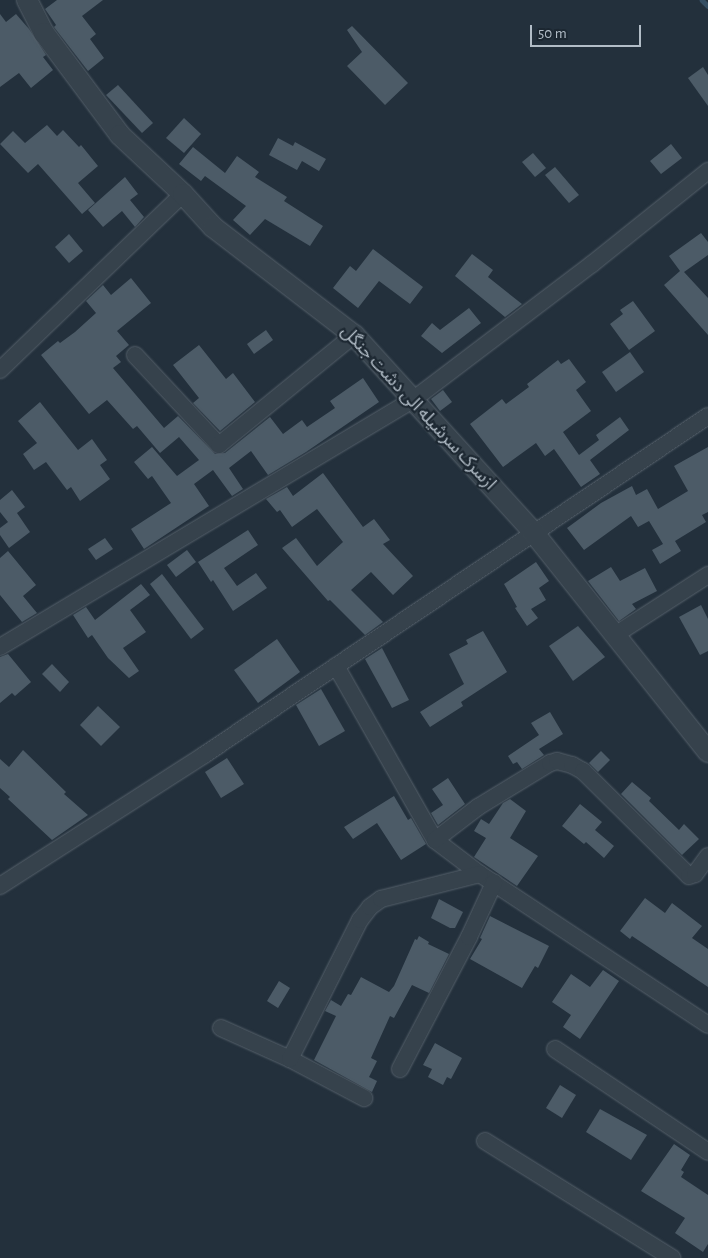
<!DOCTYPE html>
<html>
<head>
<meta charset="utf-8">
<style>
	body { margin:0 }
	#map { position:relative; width:708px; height:1258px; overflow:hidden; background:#23303c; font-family:"Alegreya Sans","Noto Sans Arabic",sans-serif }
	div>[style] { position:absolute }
	.stream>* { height:4.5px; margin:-2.25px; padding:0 2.25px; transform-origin:2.25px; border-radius:2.25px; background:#364f63 }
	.building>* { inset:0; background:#4c5b67 }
	.roads { filter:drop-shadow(0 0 1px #55606a) drop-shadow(0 0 1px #55606a) }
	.minor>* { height:16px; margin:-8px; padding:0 8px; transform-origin:8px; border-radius:8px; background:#36424c }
	.tertiary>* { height:20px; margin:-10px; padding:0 10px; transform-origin:10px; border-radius:10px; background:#36424c }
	span { translate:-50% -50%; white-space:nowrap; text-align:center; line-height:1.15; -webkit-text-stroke:4.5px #1c2731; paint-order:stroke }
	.street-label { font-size:18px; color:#b2bdc7 }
	.scale { position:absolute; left:530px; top:25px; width:111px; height:22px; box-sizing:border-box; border:2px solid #b2bdc7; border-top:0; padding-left:6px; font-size:15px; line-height:18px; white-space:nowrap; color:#b2bdc7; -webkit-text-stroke:4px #1c2731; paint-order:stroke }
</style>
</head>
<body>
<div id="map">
	<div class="stream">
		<i style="left:702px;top:0;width:8px;rotate:45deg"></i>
	</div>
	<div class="building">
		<i style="clip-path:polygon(57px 0,103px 0,82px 16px,96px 34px,90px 39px,104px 58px,88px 71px,54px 27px,56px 25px,45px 9px)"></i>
		<i style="clip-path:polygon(0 14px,6px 22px,16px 14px,29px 29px,46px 55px,43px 57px,53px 70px,31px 88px,19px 73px,0 87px)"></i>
		<i style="clip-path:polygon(352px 26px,408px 83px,385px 105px,347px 66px,362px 52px,347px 30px)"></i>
		<i style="clip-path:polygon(703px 67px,708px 75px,708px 106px,688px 78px)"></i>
		<i style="clip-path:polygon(118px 85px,153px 123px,142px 133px,106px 95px)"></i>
		<i style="clip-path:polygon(184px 118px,201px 134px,184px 153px,166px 138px)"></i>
		<i style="clip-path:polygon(47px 125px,57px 136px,63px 130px,79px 147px,81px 145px,98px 166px,78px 183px,95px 203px,82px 214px,38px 164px,28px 173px,0 144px,13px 131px,25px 143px)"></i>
		<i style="clip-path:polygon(278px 138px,293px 146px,295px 142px,326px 159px,319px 171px,302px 161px,297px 170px,269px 155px)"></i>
		<i style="clip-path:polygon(671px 144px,682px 158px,661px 174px,650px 161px)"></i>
		<i style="clip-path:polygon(193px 147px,225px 173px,237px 156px,259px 172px,255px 177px,287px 197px,284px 201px,323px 226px,310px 246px,265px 219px,250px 235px,233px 220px,246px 206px,205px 176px,201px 181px,179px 164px)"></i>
		<i style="clip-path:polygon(533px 153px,546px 168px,535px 177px,522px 162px)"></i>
		<i style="clip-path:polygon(555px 167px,579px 195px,569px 203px,545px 175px)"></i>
		<i style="clip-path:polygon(125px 177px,138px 194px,130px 200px,144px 217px,135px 227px,122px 211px,103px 227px,88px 210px)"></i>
		<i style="clip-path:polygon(701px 233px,708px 242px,708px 255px,684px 272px,708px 298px,708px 335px,664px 285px,680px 271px,669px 256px)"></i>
		<i style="clip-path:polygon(69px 234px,83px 251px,69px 263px,55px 247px)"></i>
		<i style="clip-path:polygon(373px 249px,423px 287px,410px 304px,379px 281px,358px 308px,333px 288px,350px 266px,356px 271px)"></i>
		<i style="clip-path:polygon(472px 254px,493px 270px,488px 277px,522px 304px,505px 317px,455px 276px)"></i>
		<i style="clip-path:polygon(131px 278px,151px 303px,117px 331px,129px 345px,116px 356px,121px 362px,113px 368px,164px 428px,178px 416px,215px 454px,225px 453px,270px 417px,283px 434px,302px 420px,307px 427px,335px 408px,330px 401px,363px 378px,379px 402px,306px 452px,268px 475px,251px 451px,229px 468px,243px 489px,232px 496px,213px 470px,194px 484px,209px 506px,144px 549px,131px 529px,171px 503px,152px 476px,148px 479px,134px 462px,152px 447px,177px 476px,199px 460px,179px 437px,160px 453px,137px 426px,133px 429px,107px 400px,89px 414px,41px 355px,58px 341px,60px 343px,75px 332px,96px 313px,86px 301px,103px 285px,111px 295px)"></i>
		<i style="clip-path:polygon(633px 301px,655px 331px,629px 350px,610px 324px,623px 314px,620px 310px)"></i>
		<i style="clip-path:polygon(469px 308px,481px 323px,442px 353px,421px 336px,432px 323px,440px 330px)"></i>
		<i style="clip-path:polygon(266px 330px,273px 340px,254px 354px,247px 344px)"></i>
		<i style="clip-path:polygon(199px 345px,226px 379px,233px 373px,255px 402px,220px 431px,193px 403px,199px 398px,173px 365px)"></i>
		<i style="clip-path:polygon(630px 352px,644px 372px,616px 392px,602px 372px)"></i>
		<i style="clip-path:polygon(569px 359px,586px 382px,576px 390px,591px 411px,563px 432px,579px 455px,599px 440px,596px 435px,620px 417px,629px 430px,590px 460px,600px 474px,581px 487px,554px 449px,545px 456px,536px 443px,503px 467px,470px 424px,502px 399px,506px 404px,529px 387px,527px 384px,558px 360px,561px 364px)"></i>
		<i style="clip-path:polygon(443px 390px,452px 402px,440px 411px,431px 399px)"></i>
		<i style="clip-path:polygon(40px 402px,78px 450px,92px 439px,107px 460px,100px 465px,110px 479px,80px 501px,71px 487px,67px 490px,46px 462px,34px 470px,23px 454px,37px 443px,18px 421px)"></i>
		<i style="clip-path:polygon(708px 447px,708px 512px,702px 515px,706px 522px,675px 541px,681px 551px,660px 564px,652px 550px,663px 544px,649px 521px,638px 527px,631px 516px,584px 550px,567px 528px,601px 503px,632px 486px,636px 495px,647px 489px,658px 509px,688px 491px,674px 466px)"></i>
		<i style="clip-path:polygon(323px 473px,363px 527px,374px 519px,390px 540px,383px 544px,413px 576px,393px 595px,371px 572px,351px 590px,383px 622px,365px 635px,330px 600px,328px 601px,282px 548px,296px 538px,317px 566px,343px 542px,317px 509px,292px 527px,280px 510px,277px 512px,266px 499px,287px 487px,293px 496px)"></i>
		<i style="clip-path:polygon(12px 490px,25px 507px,17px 513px,30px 532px,9px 548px,0 535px,0 528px,8px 522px,0 512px,0 500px)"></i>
		<i style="clip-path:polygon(248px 530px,258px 545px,224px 568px,237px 586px,256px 573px,267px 588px,233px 611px,213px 580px,211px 582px,198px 562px)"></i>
		<i style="clip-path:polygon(105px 538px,113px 549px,96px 560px,88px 549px)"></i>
		<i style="clip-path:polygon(187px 550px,196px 562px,176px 577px,167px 565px)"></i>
		<i style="clip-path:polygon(8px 551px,36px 585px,23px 596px,37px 613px,22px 622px,0 595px,0 558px)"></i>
		<i style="clip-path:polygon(536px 562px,549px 581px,539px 588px,546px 600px,531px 609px,538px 618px,527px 626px,515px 608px,517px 607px,504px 584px)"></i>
		<i style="clip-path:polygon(611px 567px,620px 581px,645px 568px,657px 591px,632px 604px,636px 609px,619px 621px,588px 581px)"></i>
		<i style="clip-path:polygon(162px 574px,204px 629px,191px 639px,150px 584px)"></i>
		<i style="clip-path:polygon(141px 584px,150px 595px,130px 610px,146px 632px,123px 648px,139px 671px,129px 678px,108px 658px,92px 635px,88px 638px,73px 615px,86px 607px,95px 620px)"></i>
		<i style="clip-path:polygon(701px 605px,708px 619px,708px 651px,700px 655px,679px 617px)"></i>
		<i style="clip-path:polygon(578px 626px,605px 657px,573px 681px,549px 646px)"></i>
		<i style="clip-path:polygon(483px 631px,507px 672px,461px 702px,463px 706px,430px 727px,420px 712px,464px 684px,449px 654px,468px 644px,466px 640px)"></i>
		<i style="clip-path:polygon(277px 639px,300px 672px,258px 703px,234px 670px)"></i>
		<i style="clip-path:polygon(382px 648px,409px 700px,392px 708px,365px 659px)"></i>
		<i style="clip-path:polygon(8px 654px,31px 682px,15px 696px,12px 693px,0 703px,0 657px)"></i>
		<i style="clip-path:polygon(52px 664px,69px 682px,60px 692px,42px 674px)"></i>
		<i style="clip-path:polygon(321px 689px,345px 731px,319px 746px,296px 705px)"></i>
		<i style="clip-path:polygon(98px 706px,120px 727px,101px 746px,80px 725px)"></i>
		<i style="clip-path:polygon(550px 712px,563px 734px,539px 749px,544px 755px,522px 769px,517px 762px,513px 764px,508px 756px,539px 735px,531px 723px)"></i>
		<i style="clip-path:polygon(23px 750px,66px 792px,64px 794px,88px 815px,52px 840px,8px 799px,10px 797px,0 788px,0 759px,9px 767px)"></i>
		<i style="clip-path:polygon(601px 751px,610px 760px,598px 772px,589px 763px)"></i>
		<i style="clip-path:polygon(227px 758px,244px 784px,221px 798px,205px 772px)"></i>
		<i style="clip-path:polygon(448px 778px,465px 804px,438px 825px,431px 813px,443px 805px,432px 789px)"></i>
		<i style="clip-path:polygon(632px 782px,651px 798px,649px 801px,679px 830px,684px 824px,699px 839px,682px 855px,621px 794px)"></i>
		<i style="clip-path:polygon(394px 796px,408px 820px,411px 818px,426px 844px,401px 860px,377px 823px,353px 839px,344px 827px)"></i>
		<i style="clip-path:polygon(510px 799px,526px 811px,510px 838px,538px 856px,517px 886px,474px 857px,486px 838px,474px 831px,481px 819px,489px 824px,503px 803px)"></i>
		<i style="clip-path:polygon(580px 804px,602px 822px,595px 830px,614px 846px,604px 858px,586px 842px,584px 844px,562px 826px)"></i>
		<i style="clip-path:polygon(645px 898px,665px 913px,672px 903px,702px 926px,692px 938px,708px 949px,708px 987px,632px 936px,630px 939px,620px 931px)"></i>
		<i style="clip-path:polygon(439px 899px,463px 912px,455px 928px,450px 928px,431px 918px)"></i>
		<i style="clip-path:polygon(490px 916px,549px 946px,538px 968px,535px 966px,522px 988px,470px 959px,482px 939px,480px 938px)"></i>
		<i style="clip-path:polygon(419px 936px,429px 942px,428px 944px,449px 954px,429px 993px,412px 985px,394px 1018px,390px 1016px,371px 1058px,377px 1061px,369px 1077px,377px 1081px,372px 1092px,314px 1060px,336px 1016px,325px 1011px,331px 1000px,341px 1006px,348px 994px,351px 995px,361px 977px,389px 992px,394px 986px,415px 939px,417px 940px)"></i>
		<i style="clip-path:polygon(603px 970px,619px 981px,580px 1039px,563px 1027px,571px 1015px,552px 1002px,571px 974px,590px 987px)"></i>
		<i style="clip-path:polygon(279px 981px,290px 988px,278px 1008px,267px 1001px)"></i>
		<i style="clip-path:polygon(435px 1043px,462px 1058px,451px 1079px,447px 1077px,443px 1085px,428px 1077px,432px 1069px,423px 1065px)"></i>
		<i style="clip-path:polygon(560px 1085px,576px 1095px,562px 1118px,546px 1108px)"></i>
		<i style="clip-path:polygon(600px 1109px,647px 1135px,631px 1160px,586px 1132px)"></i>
		<i style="clip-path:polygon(674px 1144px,690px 1155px,681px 1170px,684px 1172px,681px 1177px,708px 1195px,708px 1244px,703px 1252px,675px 1233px,685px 1218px,641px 1191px)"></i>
	</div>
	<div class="roads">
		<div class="minor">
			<i style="left:135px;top:355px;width:123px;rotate:47deg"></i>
			<i style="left:219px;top:445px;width:174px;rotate:-39.2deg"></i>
			<i style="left:0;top:370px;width:254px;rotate:-43.9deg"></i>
			<i style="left:615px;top:635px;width:111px;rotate:-32.8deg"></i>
			<i style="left:0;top:647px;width:483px;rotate:-30.9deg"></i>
			<i style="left:414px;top:399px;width:223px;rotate:-37.2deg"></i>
			<i style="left:592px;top:264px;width:149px;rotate:-38.7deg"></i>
			<i style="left:336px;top:666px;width:200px;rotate:60.4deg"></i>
			<i style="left:435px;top:840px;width:56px;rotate:37.1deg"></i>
			<i style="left:480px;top:874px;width:273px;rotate:33.5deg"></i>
			<i style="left:435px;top:840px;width:54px;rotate:-37.5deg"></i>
			<i style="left:478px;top:807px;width:84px;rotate:-31.4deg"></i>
			<i style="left:550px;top:763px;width:7px;rotate:-16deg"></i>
			<i style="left:557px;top:761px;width:16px;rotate:15deg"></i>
			<i style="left:572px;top:765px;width:13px;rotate:29deg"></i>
			<i style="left:583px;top:771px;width:149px;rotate:44.7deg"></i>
			<i style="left:689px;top:876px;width:6px;rotate:-18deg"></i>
			<i style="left:695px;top:874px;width:22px;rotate:-54deg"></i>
			<i style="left:0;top:886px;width:242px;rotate:-32.7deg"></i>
			<i style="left:204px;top:755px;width:607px;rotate:-33.93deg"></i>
			<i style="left:221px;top:1028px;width:76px;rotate:24.2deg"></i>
			<i style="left:290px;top:1059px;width:84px;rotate:27.8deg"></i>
			<i style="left:555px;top:1049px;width:184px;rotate:33.9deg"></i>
			<i style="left:290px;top:1059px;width:156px;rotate:-63.3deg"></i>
			<i style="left:360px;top:920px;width:16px;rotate:-52deg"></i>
			<i style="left:370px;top:907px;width:14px;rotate:-36deg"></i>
			<i style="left:381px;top:899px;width:102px;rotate:-14.2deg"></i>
			<i style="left:400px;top:1069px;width:149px;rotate:-62.4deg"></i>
			<i style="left:469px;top:937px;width:60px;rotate:-65.2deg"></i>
			<i style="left:485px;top:1141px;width:221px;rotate:32deg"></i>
		</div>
		<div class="tertiary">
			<i style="left:27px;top:0;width:37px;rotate:63deg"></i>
			<i style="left:44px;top:33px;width:127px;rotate:53.3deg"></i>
			<i style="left:120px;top:135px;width:86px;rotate:43.1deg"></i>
			<i style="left:183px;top:194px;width:45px;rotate:47.7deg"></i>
			<i style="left:213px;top:227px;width:178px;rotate:37.5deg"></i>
			<i style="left:354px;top:335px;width:268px;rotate:47.7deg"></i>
			<i style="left:534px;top:533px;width:280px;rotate:51.5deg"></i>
		</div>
	</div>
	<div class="street-label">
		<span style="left:418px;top:408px;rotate:47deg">ازسرک سرشیله الی دشت جنگل</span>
	</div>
	<div class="scale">50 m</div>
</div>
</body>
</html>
